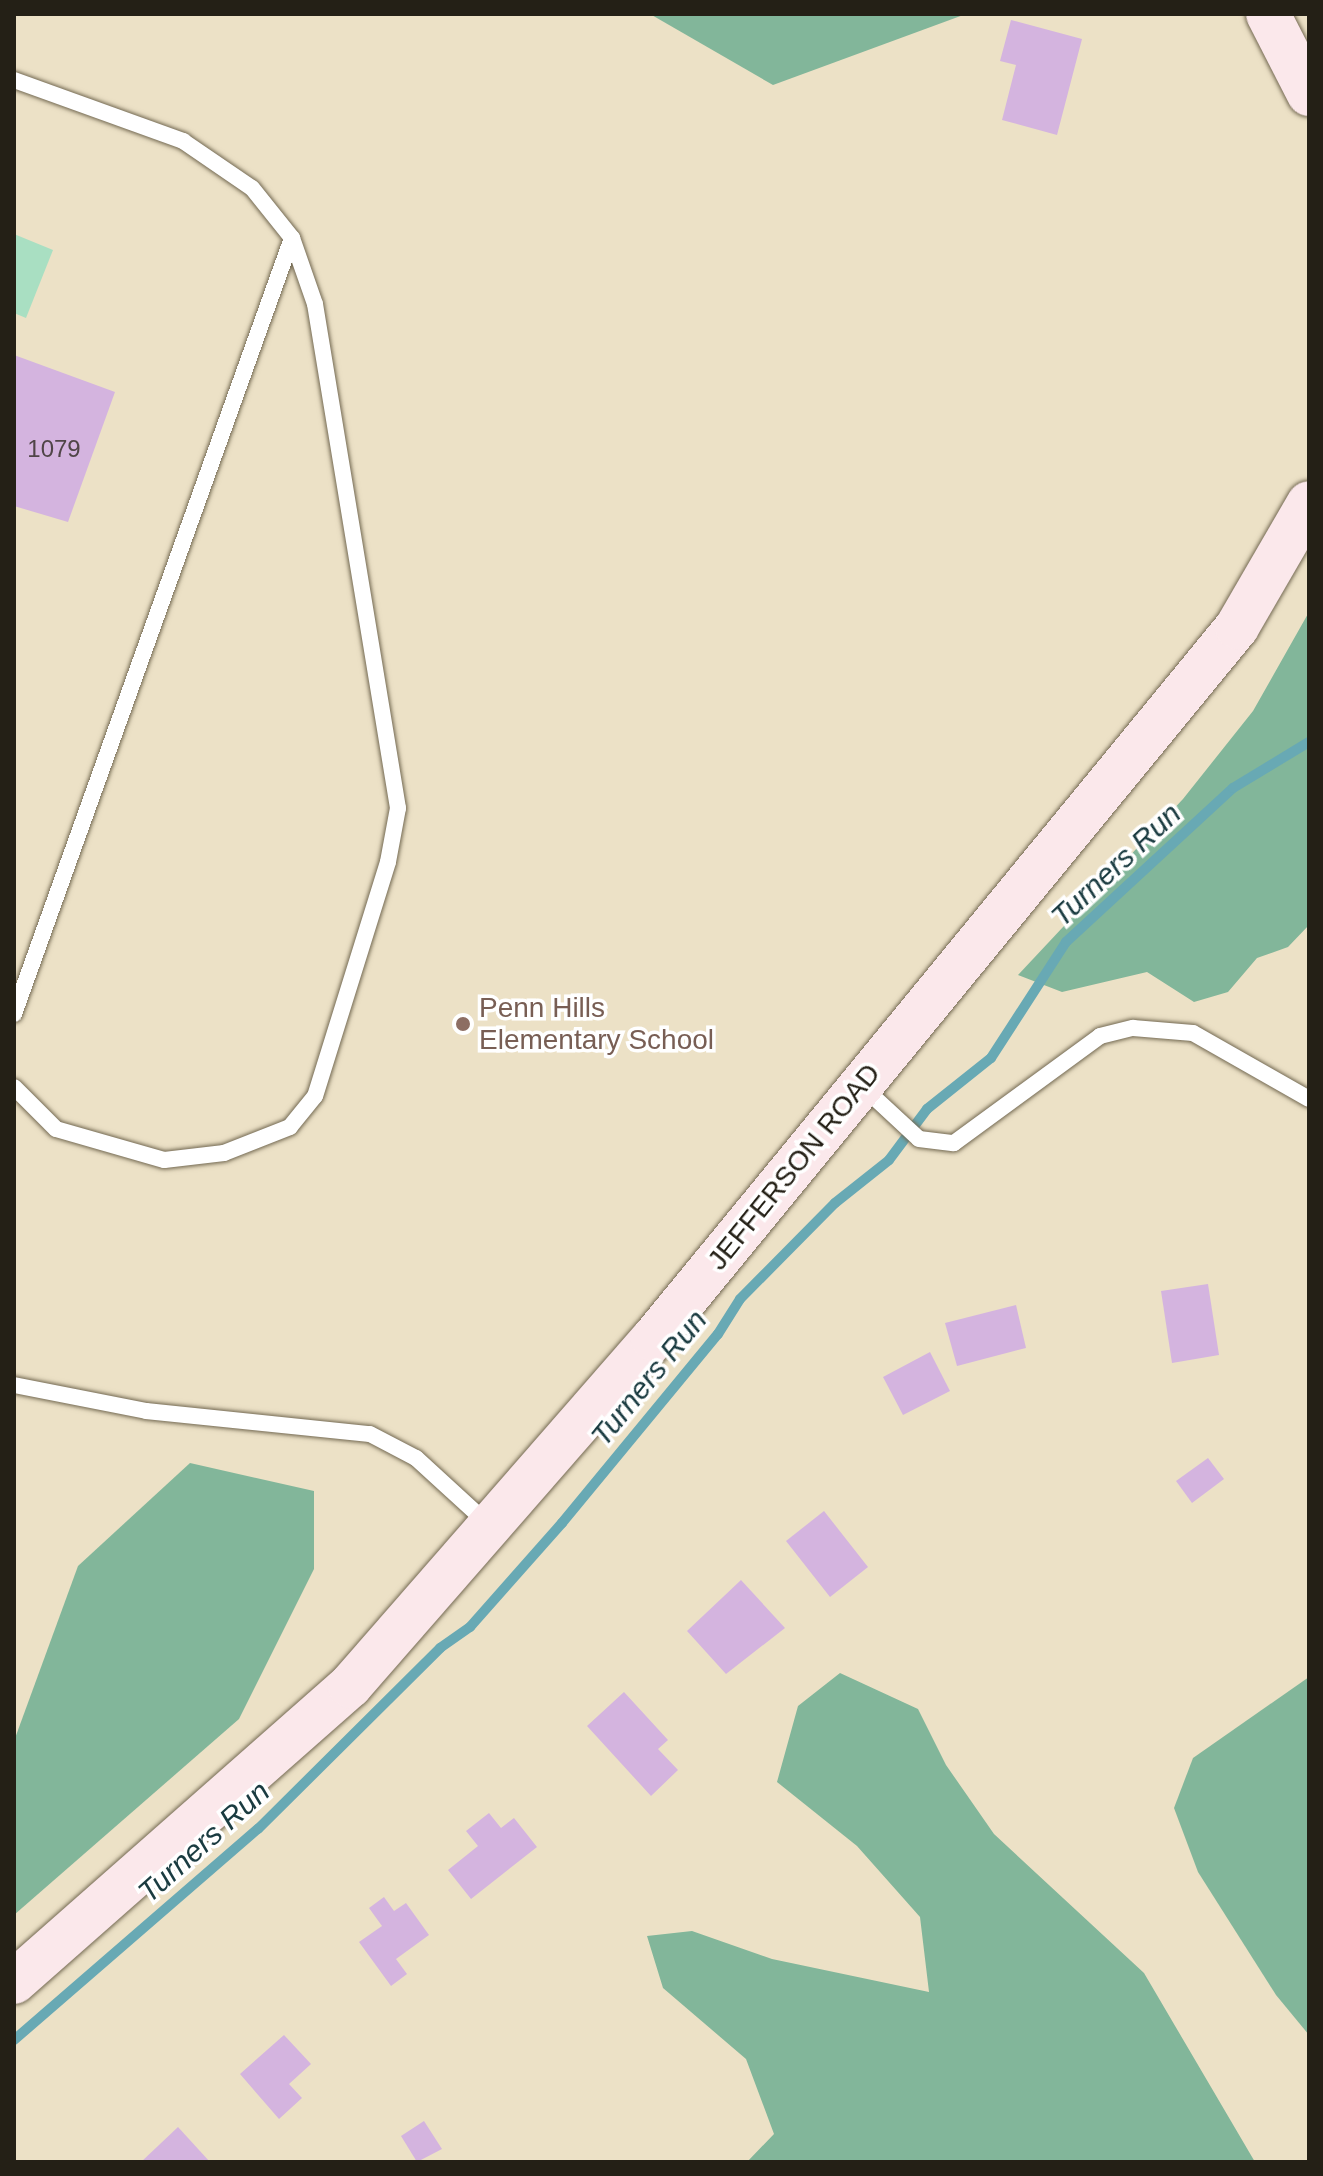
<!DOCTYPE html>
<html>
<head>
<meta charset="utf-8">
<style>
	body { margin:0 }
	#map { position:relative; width:1323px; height:2176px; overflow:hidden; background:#ece1c6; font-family:Arial,sans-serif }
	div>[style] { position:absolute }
	.green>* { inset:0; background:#a9dfc2 }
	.forest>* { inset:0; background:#82b69a }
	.stream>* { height:10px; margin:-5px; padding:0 5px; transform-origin:5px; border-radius:5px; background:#68a9b4 }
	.building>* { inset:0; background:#d4b4df }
	.roads { filter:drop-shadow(0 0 2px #736952) drop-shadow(0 0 2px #736952) }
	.lane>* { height:16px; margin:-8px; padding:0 8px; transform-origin:8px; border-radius:8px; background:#fff }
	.secondary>* { height:44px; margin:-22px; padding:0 22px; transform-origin:22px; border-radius:22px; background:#fbe8eb }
	.dots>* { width:22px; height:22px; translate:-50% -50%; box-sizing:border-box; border:4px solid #fff; border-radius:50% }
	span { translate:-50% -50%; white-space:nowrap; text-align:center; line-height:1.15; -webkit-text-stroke:7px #fff; paint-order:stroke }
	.number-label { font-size:24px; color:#504548 }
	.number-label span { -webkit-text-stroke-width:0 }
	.education-label { font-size:28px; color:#785e54 }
	.left { translate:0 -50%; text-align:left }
	.street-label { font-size:28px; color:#242016 }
	.water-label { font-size:30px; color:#1a3b40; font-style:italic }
	.frame { position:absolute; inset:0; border:16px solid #242016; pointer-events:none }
</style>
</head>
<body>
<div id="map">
	<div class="green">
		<i style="clip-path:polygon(14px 234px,53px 250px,26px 318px,14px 313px)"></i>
	</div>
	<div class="forest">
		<i style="clip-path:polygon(650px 14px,966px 14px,773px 85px)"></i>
		<i style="clip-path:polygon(1309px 612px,1309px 925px,1288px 947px,1257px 958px,1228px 992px,1194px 1002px,1147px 972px,1062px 992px,1018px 975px,1183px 799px,1253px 711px)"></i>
		<i style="clip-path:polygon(190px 1463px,314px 1491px,314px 1569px,239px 1719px,14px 1915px,14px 1741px,78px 1566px)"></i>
		<i style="clip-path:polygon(840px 1673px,918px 1709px,946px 1765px,994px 1834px,1144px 1973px,1255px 2162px,747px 2162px,774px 2134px,746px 2059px,663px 1988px,647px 1936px,692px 1931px,772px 1959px,929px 1992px,920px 1917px,857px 1846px,777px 1782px,798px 1706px)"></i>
		<i style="clip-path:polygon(1309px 1677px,1309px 2035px,1276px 1995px,1198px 1872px,1174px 1808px,1193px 1758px)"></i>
	</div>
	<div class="stream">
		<i style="left:14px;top:2040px;width:323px;rotate:-40.9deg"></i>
		<i style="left:258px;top:1829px;width:257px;rotate:-44.8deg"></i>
		<i style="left:440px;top:1648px;width:37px;rotate:-35deg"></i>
		<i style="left:470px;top:1627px;width:139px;rotate:-48.5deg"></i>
		<i style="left:562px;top:1523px;width:245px;rotate:-50.5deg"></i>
		<i style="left:718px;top:1334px;width:41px;rotate:-57.8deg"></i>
		<i style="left:740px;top:1299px;width:135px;rotate:-45.3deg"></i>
		<i style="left:835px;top:1203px;width:69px;rotate:-38.5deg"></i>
		<i style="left:889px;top:1160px;width:64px;rotate:-53.3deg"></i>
		<i style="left:927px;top:1109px;width:82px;rotate:-38.6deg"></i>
		<i style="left:991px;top:1058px;width:138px;rotate:-57.1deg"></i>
		<i style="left:1066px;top:942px;width:227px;rotate:-42.7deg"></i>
		<i style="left:1233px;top:788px;width:89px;rotate:-31.2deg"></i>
	</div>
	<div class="building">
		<i style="clip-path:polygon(1011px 20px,1082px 39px,1057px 135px,1002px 120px,1016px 65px,1000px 61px)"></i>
		<i style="clip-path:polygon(14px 355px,115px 392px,68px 522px,14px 506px)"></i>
		<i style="clip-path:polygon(1208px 1284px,1219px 1355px,1172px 1363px,1161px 1291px)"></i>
		<i style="clip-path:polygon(1016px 1305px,1026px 1348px,957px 1366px,945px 1323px)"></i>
		<i style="clip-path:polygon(930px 1352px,950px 1391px,903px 1415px,883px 1377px)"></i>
		<i style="clip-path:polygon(1208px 1458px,1224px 1479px,1192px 1503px,1176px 1481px)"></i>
		<i style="clip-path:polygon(824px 1511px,868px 1567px,830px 1597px,786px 1541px)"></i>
		<i style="clip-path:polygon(741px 1580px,785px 1628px,726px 1674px,687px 1631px)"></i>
		<i style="clip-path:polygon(624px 1692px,668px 1740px,658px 1749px,678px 1770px,651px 1796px,587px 1726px)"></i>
		<i style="clip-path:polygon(489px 1813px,501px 1828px,514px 1818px,537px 1847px,471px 1899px,448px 1870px,478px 1846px,466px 1831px)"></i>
		<i style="clip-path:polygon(384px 1897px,394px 1911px,406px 1903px,429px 1935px,396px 1959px,407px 1974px,391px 1986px,359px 1942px,382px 1926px,369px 1908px)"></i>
		<i style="clip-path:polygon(284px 2035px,311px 2064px,289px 2084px,302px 2098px,279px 2119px,240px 2074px)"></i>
		<i style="clip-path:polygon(424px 2121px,442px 2149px,417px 2162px,401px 2136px)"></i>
		<i style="clip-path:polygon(178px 2127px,210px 2162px,141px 2162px)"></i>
	</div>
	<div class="roads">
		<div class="lane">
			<i style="left:14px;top:80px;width:180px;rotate:19.8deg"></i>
			<i style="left:183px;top:141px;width:83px;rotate:34.3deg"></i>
			<i style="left:252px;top:188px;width:64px;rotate:51.3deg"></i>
			<i style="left:292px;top:238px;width:70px;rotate:70.8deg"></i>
			<i style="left:315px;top:304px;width:511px;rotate:80.65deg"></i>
			<i style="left:398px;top:808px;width:55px;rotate:100.5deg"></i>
			<i style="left:388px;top:862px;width:245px;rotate:107.3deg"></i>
			<i style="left:315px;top:1096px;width:40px;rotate:129deg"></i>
			<i style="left:290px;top:1127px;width:71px;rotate:158.5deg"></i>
			<i style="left:224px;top:1153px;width:60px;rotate:173.3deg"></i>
			<i style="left:164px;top:1160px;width:112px;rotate:-164deg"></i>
			<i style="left:56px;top:1129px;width:59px;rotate:-135deg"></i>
			<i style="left:14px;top:1014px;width:824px;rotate:-70.29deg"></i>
			<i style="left:863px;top:1087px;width:76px;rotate:42.9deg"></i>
			<i style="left:919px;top:1139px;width:35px;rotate:7deg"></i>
			<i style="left:954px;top:1143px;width:181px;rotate:-36.2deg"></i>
			<i style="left:1100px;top:1036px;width:34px;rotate:-14deg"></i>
			<i style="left:1133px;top:1028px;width:60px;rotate:4.8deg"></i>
			<i style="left:1193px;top:1033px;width:133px;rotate:29.6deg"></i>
			<i style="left:14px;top:1385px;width:135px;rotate:11.1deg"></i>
			<i style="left:146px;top:1411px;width:225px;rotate:5.9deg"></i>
			<i style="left:370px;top:1434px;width:52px;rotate:27.6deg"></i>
			<i style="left:416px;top:1458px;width:98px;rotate:42.5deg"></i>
		</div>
		<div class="secondary">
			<i style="left:1268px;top:14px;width:90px;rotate:62.9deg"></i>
			<i style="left:14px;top:1982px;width:448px;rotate:-41.4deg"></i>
			<i style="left:350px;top:1686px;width:461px;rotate:-48.9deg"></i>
			<i style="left:653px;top:1339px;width:921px;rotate:-50.64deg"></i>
			<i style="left:1237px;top:627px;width:143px;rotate:-59.9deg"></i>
		</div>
	</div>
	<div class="dots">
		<i style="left:463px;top:1024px;background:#8d6e63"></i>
	</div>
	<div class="number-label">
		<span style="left:54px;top:449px">1079</span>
	</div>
	<div class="education-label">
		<span class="left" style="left:479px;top:1024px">Penn Hills<br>Elementary School</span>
	</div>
	<div class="street-label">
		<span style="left:794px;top:1167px;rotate:-51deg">JEFFERSON ROAD</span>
	</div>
	<div class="water-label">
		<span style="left:1116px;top:865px;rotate:-43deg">Turners Run</span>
		<span style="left:649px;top:1378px;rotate:-51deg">Turners Run</span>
		<span style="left:204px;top:1842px;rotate:-42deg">Turners Run</span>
	</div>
	<div class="frame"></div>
</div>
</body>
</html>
